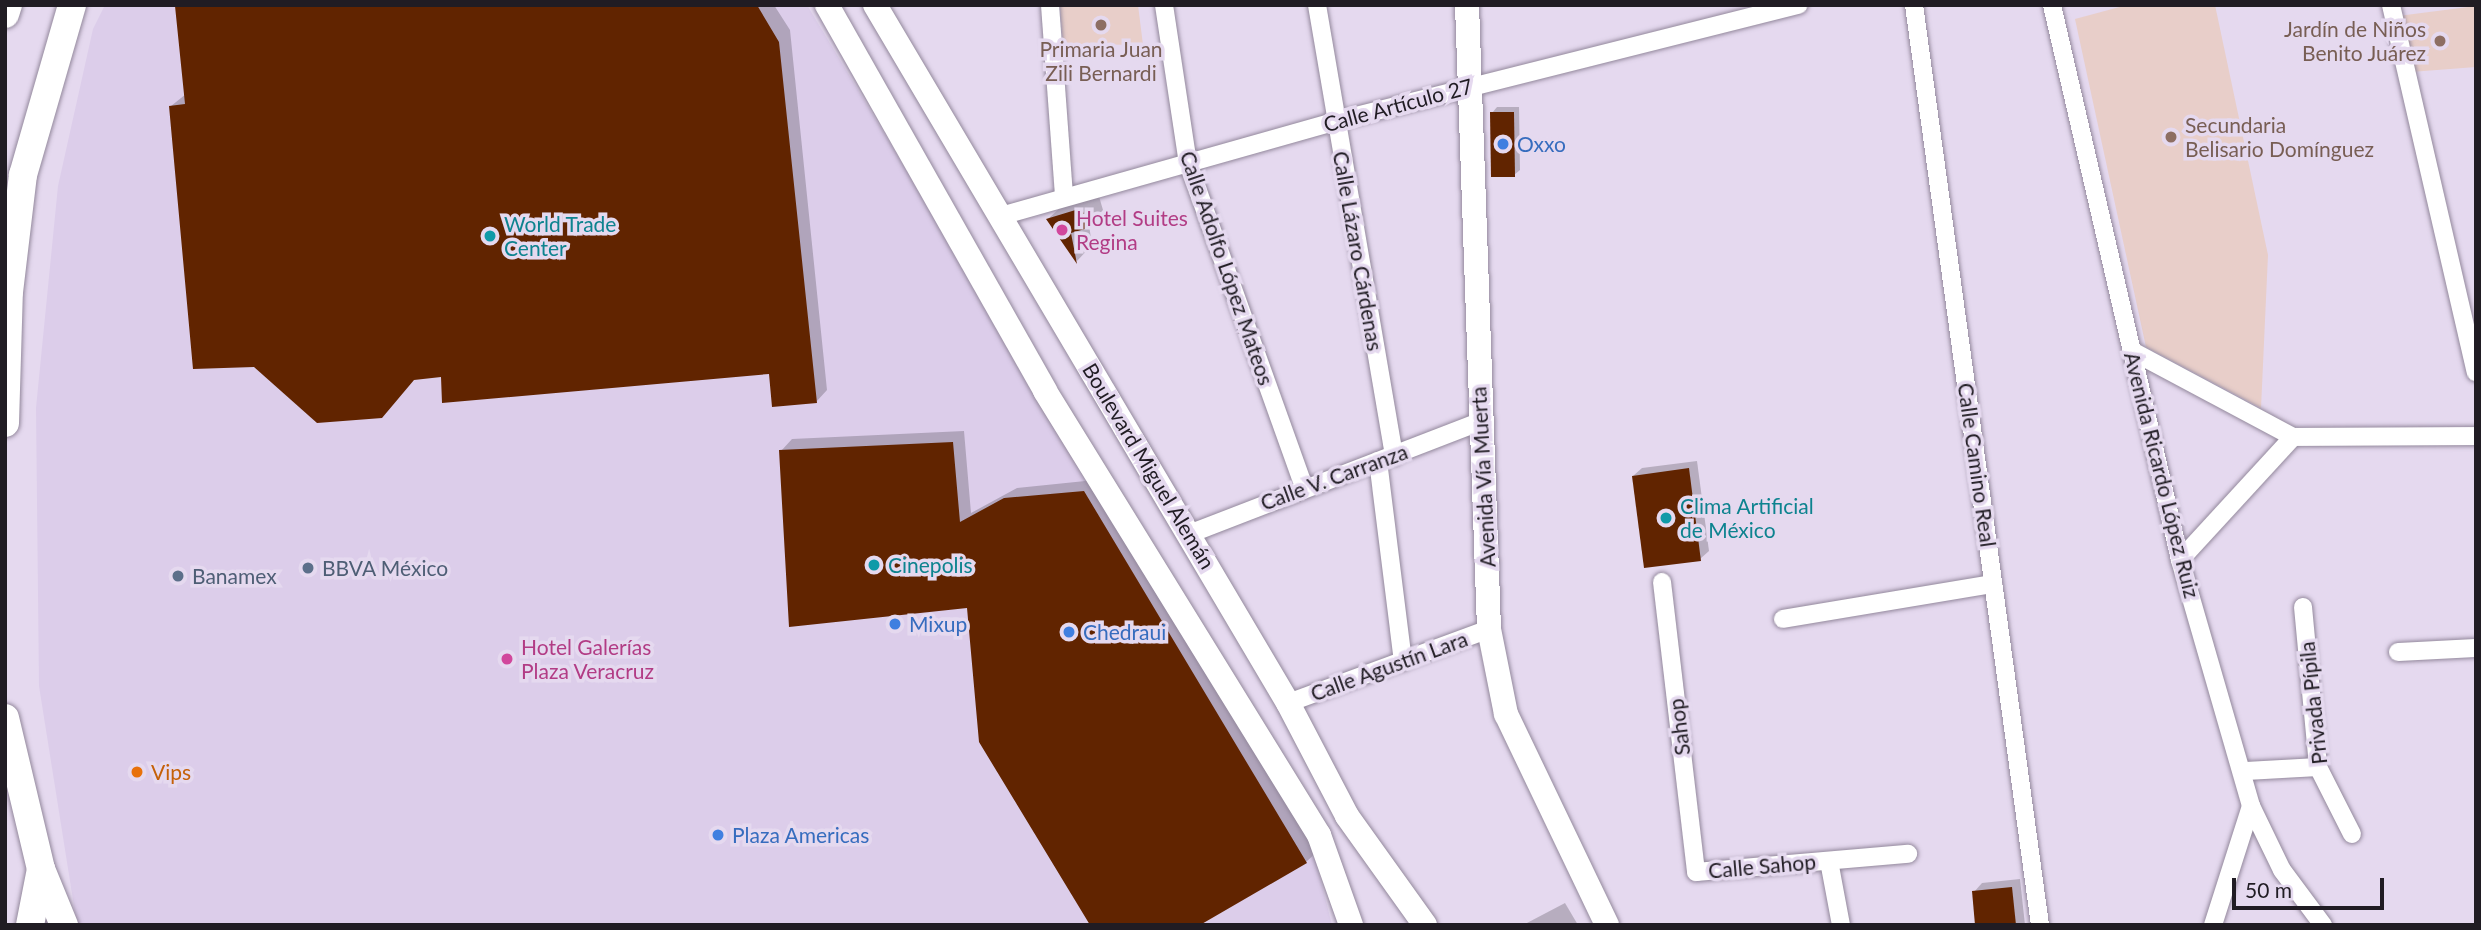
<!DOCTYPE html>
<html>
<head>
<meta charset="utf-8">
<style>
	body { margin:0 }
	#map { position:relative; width:2481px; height:930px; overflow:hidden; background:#e5d9ef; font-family:Lato,sans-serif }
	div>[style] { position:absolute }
	.built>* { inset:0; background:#dccdea }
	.education>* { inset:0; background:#e8cec9 }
	.shadow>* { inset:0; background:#0003 }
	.building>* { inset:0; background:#612400 }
	.roads { filter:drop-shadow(0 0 2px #93889c) drop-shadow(0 0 2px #93889c) }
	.street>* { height:18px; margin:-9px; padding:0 9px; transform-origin:9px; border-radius:9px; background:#fff }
	.secondary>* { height:24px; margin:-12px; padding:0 12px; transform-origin:12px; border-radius:12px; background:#fff }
	.primary>* { height:28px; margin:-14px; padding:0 14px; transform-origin:14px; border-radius:14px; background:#fff }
	.dots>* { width:19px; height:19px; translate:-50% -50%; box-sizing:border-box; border:4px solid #e5d9ef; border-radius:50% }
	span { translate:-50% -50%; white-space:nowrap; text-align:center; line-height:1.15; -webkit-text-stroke:7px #e5d9ef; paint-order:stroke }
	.education-label { font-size:21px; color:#785e54 }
	.right { translate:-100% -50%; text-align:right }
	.left { translate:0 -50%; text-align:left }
	.street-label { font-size:21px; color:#201c23 }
	.shop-label { font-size:21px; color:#366cbe }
	.hotel-label { font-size:21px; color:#b23c85 }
	.culture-label { font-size:21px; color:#0d838f }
	.service-label { font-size:21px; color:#4e5e75 }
	.food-label { font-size:21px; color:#c56008 }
	.frame { position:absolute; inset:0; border:7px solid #201c23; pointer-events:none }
	.scale { position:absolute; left:2232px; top:878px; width:152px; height:32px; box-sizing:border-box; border:4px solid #201c23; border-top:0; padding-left:9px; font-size:21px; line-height:24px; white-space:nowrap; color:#201c23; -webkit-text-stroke:5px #e5d9ef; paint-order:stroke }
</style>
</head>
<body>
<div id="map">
	<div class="built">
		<i style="clip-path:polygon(105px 5px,807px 5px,1312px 846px,1332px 925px,77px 925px,39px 686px,36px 408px,58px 186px,93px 29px)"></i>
	</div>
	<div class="education">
		<i style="clip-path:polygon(1060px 5px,1138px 5px,1143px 45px,1063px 44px)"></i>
		<i style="clip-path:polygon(2127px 5px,2215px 5px,2268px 255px,2261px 408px,2146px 347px,2075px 19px)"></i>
		<i style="clip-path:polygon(2476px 6px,2476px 67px,2411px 72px,2398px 16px)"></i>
	</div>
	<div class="shadow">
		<i style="clip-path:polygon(178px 5px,774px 5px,790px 30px,827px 390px,816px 402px,771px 372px,443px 375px,255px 365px,171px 106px,186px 94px)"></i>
		<i style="clip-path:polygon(1497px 107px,1519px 107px,1520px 170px,1514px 175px,1492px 113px)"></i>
		<i style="clip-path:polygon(1098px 193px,1103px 210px,1089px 225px,1092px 245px,1077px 261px,1048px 219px,1065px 203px)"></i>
		<i style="clip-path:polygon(964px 431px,971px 513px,1017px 488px,1095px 480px,1318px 851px,1306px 862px,969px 606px,781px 451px,792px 439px)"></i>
		<i style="clip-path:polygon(1697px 461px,1709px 551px,1700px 559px,1633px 476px,1642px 468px)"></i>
		<i style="clip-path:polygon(2020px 879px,2025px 925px,1977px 925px,1974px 892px,1982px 883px)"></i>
		<i style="clip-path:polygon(1565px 903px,1578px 925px,1524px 925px,1525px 924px)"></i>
	</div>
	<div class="building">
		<i style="clip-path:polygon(757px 5px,779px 42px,817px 403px,772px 407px,769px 374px,442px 403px,441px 377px,414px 380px,382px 418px,317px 423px,254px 367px,193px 369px,169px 106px,185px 104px,175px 6px)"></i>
		<i style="clip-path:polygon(1490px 112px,1514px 112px,1515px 177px,1491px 177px)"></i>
		<i style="clip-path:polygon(1082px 208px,1088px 228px,1071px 233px,1077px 264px,1046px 219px)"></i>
		<i style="clip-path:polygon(953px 442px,960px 522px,1004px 498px,1084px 491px,1307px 863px,1200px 925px,1090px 925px,979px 742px,967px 608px,789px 627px,779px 450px)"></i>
		<i style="clip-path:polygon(1689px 468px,1701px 561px,1644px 568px,1632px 476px)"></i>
		<i style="clip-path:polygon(2012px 887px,2016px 925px,1975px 925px,1972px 891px)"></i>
	</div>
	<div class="roads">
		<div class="street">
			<i style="left:1050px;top:5px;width:191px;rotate:85.8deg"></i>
			<i style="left:1164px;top:5px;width:160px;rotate:81.4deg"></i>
			<i style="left:1188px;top:163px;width:342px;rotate:70.3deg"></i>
			<i style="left:1317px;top:5px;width:458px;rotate:80.3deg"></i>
			<i style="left:1914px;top:5px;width:929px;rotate:82.2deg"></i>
			<i style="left:2052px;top:5px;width:570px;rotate:77.01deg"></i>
			<i style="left:2180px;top:560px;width:256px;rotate:73.9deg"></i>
			<i style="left:2251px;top:806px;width:71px;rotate:64.2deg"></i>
			<i style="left:2282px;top:870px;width:69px;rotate:53.3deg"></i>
			<i style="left:2391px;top:5px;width:377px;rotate:77deg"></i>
			<i style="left:1001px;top:216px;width:348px;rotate:-15.8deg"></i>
			<i style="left:1336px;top:121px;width:477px;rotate:-14.1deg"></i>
			<i style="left:2132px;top:351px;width:183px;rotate:28.1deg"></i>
			<i style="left:2293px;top:437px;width:183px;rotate:-0.3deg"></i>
			<i style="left:1378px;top:461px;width:202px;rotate:82.9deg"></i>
			<i style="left:1189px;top:534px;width:312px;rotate:-21.1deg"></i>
			<i style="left:2180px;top:560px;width:167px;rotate:-47.4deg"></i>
			<i style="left:1662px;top:582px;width:292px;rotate:83.3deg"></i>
			<i style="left:1696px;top:872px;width:213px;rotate:-4.9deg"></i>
			<i style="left:2303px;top:607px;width:161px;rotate:84.6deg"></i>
			<i style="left:2318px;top:767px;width:75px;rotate:63.1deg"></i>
			<i style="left:1783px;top:619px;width:213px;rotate:-9.5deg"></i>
			<i style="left:2398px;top:652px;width:78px;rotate:-2.9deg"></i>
			<i style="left:1288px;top:703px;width:214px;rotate:-20.2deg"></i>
			<i style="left:2246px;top:771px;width:72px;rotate:-3.2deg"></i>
			<i style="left:1829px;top:861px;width:65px;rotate:79.4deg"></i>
			<i style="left:2213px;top:925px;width:125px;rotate:-72.3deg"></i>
		</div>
		<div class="secondary">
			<i style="left:827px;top:5px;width:443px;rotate:60.5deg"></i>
			<i style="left:1045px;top:391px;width:522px;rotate:58.32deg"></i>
			<i style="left:1319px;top:835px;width:96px;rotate:70.4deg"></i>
			<i style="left:875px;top:5px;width:811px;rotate:59.39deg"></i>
			<i style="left:1288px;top:703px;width:127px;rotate:62.4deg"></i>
			<i style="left:1347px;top:816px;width:134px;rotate:54.4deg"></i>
			<i style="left:1467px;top:5px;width:624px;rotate:87.98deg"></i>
			<i style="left:1489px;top:629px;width:87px;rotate:78.7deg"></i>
			<i style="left:1506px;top:714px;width:234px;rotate:64.4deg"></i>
		</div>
		<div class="primary">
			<i style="left:5px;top:14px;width:9px;rotate:-72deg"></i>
			<i style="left:5px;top:423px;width:131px;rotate:-88.3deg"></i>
			<i style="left:9px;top:292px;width:118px;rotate:-83.2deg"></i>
			<i style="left:23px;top:175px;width:177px;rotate:-73.9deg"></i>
			<i style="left:5px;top:718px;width:155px;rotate:76.6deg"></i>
			<i style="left:41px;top:869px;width:57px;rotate:101.1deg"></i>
			<i style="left:41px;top:869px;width:61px;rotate:67.7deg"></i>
		</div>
	</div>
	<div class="dots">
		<i style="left:1101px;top:25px;background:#8d6e63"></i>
		<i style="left:2440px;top:41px;background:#8d6e63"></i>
		<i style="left:2171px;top:137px;background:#8d6e63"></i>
		<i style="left:1503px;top:144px;background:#3f7fe0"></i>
		<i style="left:1062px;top:230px;background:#d1479c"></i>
		<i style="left:490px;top:236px;background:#0f9aa8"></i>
		<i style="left:1666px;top:518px;background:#0f9aa8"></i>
		<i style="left:874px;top:565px;background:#0f9aa8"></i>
		<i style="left:308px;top:568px;background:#5c6f8a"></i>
		<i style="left:178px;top:576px;background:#5c6f8a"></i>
		<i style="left:895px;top:624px;background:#3f7fe0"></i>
		<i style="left:1069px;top:632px;background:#3f7fe0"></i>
		<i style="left:507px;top:659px;background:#d1479c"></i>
		<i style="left:137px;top:772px;background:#e8710a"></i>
		<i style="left:718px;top:835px;background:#3f7fe0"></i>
	</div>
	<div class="education-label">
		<span class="right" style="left:2426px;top:41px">Jardín de Niños<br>Benito Juárez</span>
		<span style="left:1101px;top:61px">Primaria Juan<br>Zili Bernardi</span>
		<span class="left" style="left:2185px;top:137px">Secundaria<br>Belisario Domínguez</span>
	</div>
	<div class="street-label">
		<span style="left:1398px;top:105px;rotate:-15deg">Calle Artículo 27</span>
		<span style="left:1358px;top:251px;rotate:80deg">Calle Lázaro Cárdenas</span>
		<span style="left:1227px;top:268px;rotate:71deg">Calle Adolfo López Mateos</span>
		<span style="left:1977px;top:465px;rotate:82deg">Calle Camino Real</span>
		<span style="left:1149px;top:466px;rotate:59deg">Boulevard Miguel Alemán</span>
		<span style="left:2162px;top:475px;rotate:76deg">Avenida Ricardo López Ruiz</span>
		<span style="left:1334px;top:477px;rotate:-20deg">Calle V. Carranza</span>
		<span style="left:1483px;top:477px;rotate:-93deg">Avenida Vía Muerta</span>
		<span style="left:1389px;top:666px;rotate:-20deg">Calle Agustín Lara</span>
		<span style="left:2313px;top:703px;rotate:-96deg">Privada Pípila</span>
		<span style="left:1679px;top:727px;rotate:-97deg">Sahop</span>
		<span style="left:1762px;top:866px;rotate:-5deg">Calle Sahop</span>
	</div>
	<div class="shop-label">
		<span class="left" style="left:1517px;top:144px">Oxxo</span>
		<span class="left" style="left:909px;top:624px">Mixup</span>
		<span class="left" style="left:1083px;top:632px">Chedraui</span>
		<span class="left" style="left:732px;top:835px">Plaza Americas</span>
	</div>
	<div class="hotel-label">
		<span class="left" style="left:1076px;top:230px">Hotel Suites<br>Regina</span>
		<span class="left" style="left:521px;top:659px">Hotel Galerías<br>Plaza Veracruz</span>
	</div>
	<div class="culture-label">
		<span class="left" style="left:504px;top:236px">World Trade<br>Center</span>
		<span class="left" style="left:1680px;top:518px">Clima Artificial<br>de México</span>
		<span class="left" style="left:888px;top:565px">Cinepolis</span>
	</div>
	<div class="service-label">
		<span class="left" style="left:322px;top:568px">BBVA México</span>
		<span class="left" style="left:192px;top:576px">Banamex</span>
	</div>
	<div class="food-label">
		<span class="left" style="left:151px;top:772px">Vips</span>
	</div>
	<div class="frame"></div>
	<div class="scale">50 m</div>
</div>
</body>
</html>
